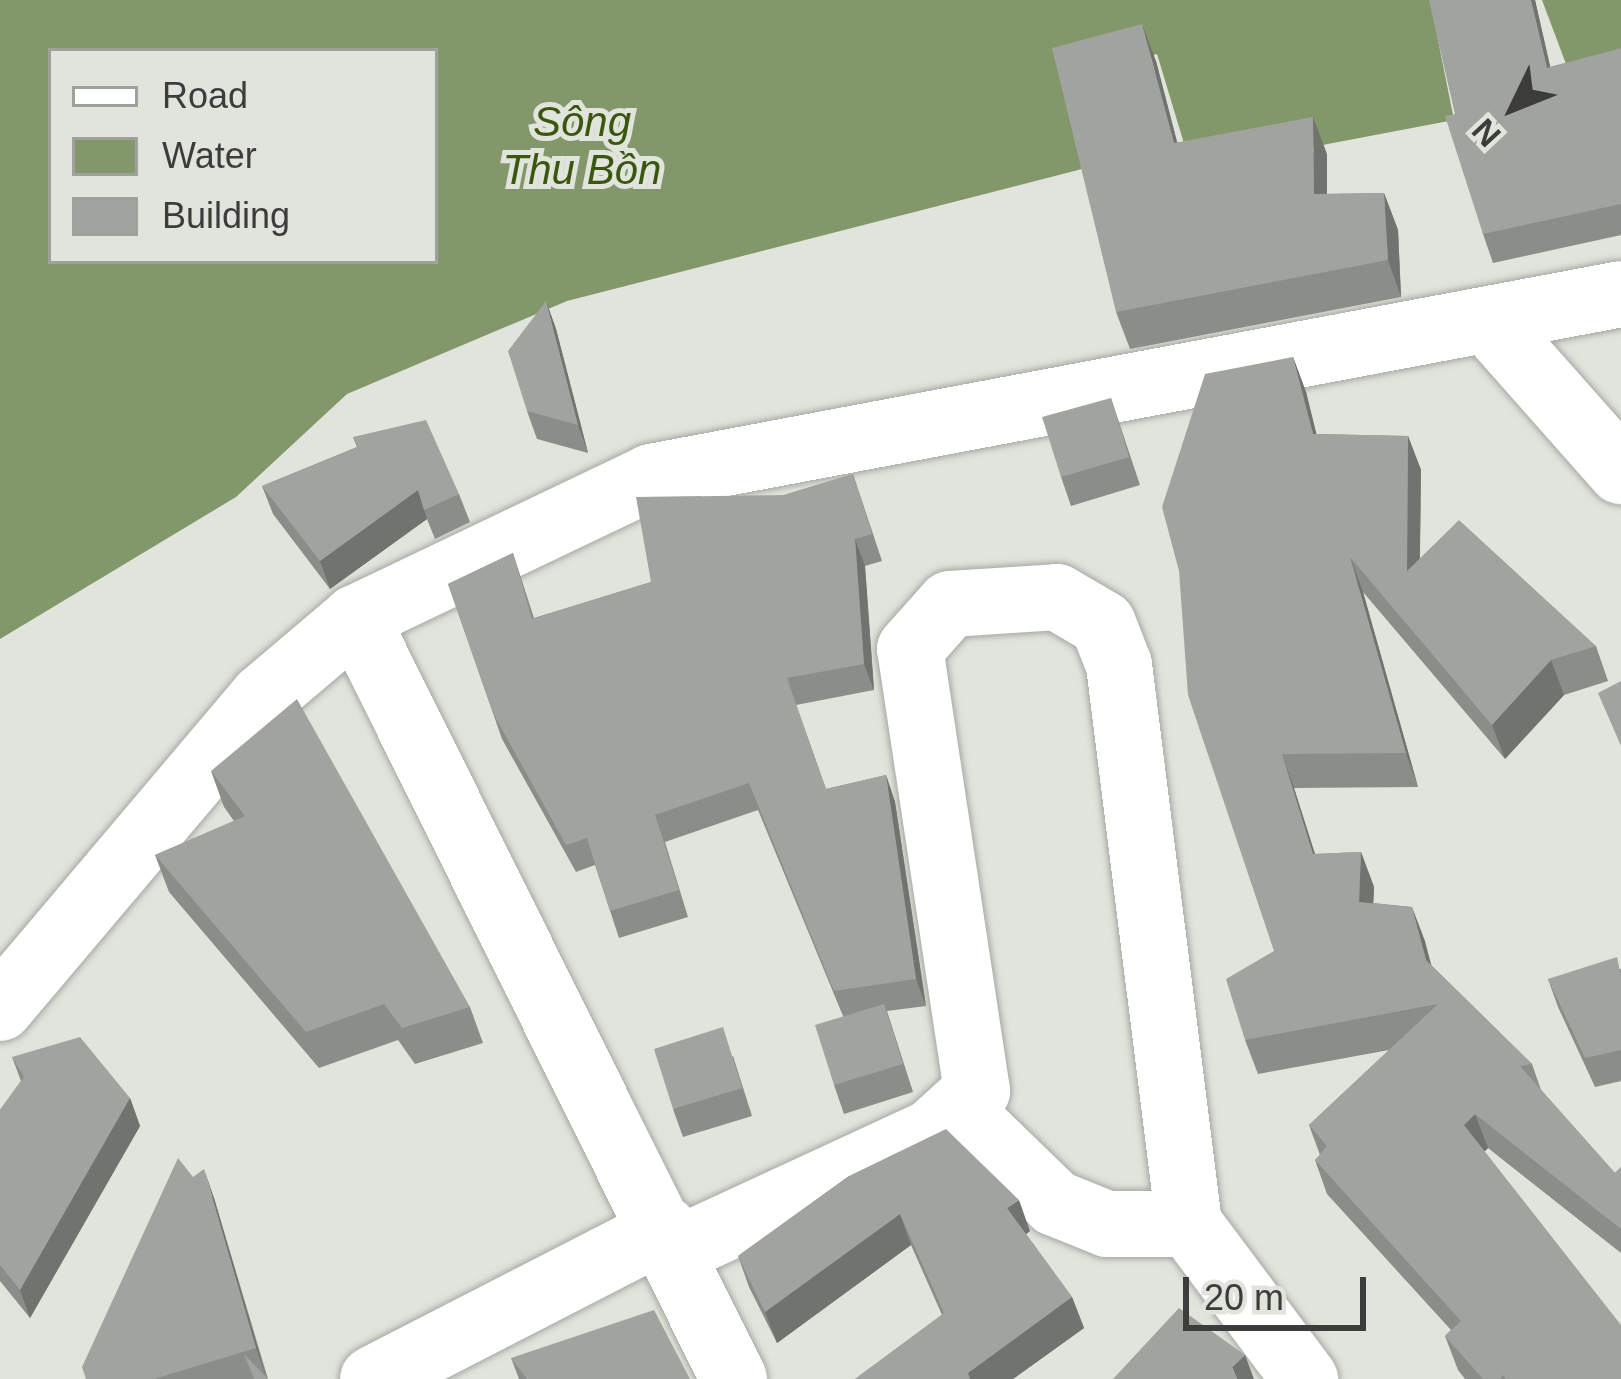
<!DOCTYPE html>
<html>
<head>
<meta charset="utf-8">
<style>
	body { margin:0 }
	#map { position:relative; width:1621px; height:1379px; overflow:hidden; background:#e1e4dd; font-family:Arial,sans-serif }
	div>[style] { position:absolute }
	.water>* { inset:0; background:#83986a }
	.roads { filter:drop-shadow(0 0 3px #a6a9a3) drop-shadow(0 0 3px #a6a9a3) }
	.street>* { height:66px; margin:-33px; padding:0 33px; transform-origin:33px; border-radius:33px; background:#fff }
	.secondary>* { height:66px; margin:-33px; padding:0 33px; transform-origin:33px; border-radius:33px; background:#fff }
	.wall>* { inset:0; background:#8a8d88 }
	.shaded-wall>* { inset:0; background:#71736f }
	.building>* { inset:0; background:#a1a49e }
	span { translate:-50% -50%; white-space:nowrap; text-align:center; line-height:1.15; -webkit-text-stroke:10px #e1e4dd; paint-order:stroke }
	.water-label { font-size:42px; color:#3b560f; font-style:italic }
	.legend { position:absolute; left:48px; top:48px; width:390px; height:216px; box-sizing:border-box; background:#e1e4dd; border:3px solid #9fa19c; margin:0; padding:15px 21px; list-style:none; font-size:36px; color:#3c3d3b }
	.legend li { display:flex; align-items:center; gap:24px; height:60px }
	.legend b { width:60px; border:3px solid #9fa19c }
	.north { position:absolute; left:1453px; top:48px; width:120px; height:120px; -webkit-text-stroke:9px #e1e4dd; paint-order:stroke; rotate:227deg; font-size:33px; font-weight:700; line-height:48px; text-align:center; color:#3c3d3b }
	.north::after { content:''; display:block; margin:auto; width:42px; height:54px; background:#3c3d3b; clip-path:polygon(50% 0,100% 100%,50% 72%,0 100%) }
	.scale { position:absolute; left:1183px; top:1277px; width:183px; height:54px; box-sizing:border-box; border:6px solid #3c3d3b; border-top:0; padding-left:15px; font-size:36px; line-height:42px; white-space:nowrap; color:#3c3d3b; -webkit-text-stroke:9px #e1e4dd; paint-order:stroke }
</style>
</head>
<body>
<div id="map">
	<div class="water">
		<i style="clip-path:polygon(evenodd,0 0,1430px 0,1454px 120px,1192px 170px,1157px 54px,1062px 79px,1082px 169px,567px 301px,347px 394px,236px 497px,0 639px,0 0,51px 51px,435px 51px,435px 261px,51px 261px,51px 51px)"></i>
		<i style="clip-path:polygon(1542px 0,1621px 0,1621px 51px,1566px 64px)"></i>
	</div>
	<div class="roads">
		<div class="street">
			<i style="left:356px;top:618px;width:850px;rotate:63.59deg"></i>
			<i style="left:961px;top:1112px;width:131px;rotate:44.1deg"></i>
			<i style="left:1055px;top:1203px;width:56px;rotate:22deg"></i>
			<i style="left:1107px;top:1224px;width:82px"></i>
			<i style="left:675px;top:1251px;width:283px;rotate:-24.8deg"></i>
			<i style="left:932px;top:1132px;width:61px;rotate:-42.3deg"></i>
			<i style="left:977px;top:1091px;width:447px;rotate:-98.6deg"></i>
			<i style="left:910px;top:649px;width:60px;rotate:-48.4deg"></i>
			<i style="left:950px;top:604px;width:107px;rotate:-3.7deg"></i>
			<i style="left:1057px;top:597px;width:53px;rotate:30.4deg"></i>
			<i style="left:1103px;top:624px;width:44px;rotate:68.7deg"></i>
			<i style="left:1119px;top:665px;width:563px;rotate:82.86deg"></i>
			<i style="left:1189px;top:1224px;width:194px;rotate:53.2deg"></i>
			<i style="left:373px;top:1379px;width:328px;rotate:-27.2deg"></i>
		</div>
		<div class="secondary">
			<i style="left:1490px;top:323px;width:198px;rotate:48.5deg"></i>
			<i style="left:0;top:1008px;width:407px;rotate:-49.8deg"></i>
			<i style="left:263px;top:697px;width:122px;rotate:-40.3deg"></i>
			<i style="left:356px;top:618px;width:327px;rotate:-25.5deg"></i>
			<i style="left:651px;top:477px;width:987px;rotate:-10.68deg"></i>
		</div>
	</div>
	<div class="wall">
		<i style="clip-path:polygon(1429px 0,1535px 0,1550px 67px,1621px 48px,1621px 235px,1493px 263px,1483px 234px)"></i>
		<i style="clip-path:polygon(1156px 61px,1177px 142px,1327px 154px,1327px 194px,1384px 193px,1398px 230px,1401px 297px,1130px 349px,1116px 312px)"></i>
		<i style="clip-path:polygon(546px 301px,556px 329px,588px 453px,537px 439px,527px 411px)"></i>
		<i style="clip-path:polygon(1293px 357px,1306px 392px,1316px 434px,1408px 436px,1421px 470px,1420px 559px,1596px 646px,1608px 681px,1564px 695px,1505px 759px,1363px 592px,1418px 787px,1294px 788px,1315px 854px,1361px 852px,1374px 887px,1373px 903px,1412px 907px,1431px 965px,1532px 1064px,1541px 1090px,1615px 1173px,1621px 1167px,1621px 1253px,1488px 1148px,1484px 1152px,1621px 1379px,1465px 1379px,1458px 1370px,1445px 1336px,1451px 1330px,1327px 1194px,1315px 1160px,1320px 1155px,1309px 1125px,1389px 1050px,1258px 1074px,1245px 1040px,1274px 951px)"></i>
		<i style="clip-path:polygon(1111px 398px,1140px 485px,1071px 506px,1061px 477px)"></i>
		<i style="clip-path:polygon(353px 437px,459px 494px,470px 522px,435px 539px,427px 519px,330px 589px,273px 514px,262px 486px,357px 447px)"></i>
		<i style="clip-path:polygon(853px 474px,882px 561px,865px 566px,874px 690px,796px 705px,826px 789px,886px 775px,895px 802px,926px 1006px,887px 1011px,913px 1092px,844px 1114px,834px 1085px,843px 1016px,758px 810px,665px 842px,688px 917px,619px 938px,595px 865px,576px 872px,502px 739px,448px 584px,513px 553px,534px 618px,651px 582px,784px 495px)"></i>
		<i style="clip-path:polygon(211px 771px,470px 1007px,483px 1043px,415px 1064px,398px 1040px,319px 1068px,169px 892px,155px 855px,234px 821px,224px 807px)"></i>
		<i style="clip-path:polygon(1621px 969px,1621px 1081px,1595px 1087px,1558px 1007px,1548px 979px)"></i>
		<i style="clip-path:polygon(733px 1056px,752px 1116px,683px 1137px,673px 1109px)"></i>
		<i style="clip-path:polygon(12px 1057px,130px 1098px,140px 1126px,30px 1318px,0 1281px,0 1110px,21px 1081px)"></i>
		<i style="clip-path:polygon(849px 1176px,1030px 1231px,1026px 1234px,1072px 1297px,1084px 1328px,1013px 1379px,855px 1379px,942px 1315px,911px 1245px,777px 1343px,749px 1287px,738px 1256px)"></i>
		<i style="clip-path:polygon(193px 1177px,214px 1198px,268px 1379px,86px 1379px)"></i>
		<i style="clip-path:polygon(511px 1358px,690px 1379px,519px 1379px)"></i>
	</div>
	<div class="shaded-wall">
		<i style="clip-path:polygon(1531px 0,1535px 0,1557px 96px,1547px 68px)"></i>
		<i style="clip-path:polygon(1142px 24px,1156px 61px,1187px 180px,1174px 143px)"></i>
		<i style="clip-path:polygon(1313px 117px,1327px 154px,1327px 231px,1314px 194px)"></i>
		<i style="clip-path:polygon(1384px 193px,1398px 230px,1401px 297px,1388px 260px)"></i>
		<i style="clip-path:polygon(546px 301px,556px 329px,588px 453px,578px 425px)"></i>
		<i style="clip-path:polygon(1293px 357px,1306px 392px,1325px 468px,1313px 434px)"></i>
		<i style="clip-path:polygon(1408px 436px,1421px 470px,1419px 606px,1407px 571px)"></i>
		<i style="clip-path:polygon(418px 490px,427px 519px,330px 589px,320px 561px)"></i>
		<i style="clip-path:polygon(855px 539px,865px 566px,874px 690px,864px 664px)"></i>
		<i style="clip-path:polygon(1350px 557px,1363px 592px,1418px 787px,1406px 753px)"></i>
		<i style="clip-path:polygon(1551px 660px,1564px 695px,1505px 759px,1492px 725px)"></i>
		<i style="clip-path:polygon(1282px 754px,1294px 788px,1326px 889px,1313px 854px)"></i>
		<i style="clip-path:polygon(886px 775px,895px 802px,926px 1006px,916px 979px)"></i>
		<i style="clip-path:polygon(1361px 852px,1374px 887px,1372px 937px,1359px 902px)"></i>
		<i style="clip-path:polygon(1412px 907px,1425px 941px,1439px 995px,1426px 960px)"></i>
		<i style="clip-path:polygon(130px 1098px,140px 1126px,30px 1318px,20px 1290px)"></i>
		<i style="clip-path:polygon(1475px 1114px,1488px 1148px,1476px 1160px,1464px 1125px)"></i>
		<i style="clip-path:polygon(204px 1169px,214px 1198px,266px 1376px,256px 1348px)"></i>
		<i style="clip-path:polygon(1019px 1200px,1030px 1231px,1019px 1239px,1007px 1208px)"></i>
		<i style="clip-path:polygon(900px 1214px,911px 1245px,777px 1343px,765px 1312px)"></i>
		<i style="clip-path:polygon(1072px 1297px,1084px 1328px,1013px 1379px,970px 1379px,968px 1373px)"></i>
		<i style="clip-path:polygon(1245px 1355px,1254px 1379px,1237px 1379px,1232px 1367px)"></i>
	</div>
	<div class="building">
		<i style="clip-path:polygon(1429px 0,1531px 0,1547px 68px,1621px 48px,1621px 204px,1483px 234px,1445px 116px,1455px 114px)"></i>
		<i style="clip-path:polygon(1142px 24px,1174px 143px,1313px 117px,1314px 194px,1384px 193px,1388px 260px,1116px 312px,1052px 48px)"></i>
		<i style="clip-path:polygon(546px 301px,578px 425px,527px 411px,508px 351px)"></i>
		<i style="clip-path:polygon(1293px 357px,1313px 434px,1408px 436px,1407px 571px,1459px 520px,1596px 646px,1551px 660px,1492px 725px,1350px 557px,1406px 753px,1282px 754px,1313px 854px,1361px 852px,1359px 902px,1412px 907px,1426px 960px,1532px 1064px,1520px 1066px,1615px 1173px,1621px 1167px,1621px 1229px,1475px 1114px,1464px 1125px,1621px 1325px,1621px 1379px,1506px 1379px,1503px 1375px,1500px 1379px,1483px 1379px,1445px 1336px,1461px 1321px,1315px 1160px,1327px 1146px,1309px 1125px,1438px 1004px,1245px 1040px,1226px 979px,1274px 951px,1188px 695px,1179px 571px,1162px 507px,1205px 374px)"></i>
		<i style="clip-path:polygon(1111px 398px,1129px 457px,1061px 477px,1042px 417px)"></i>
		<i style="clip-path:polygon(426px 420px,459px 494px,424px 510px,418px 490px,320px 561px,262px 486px,358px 447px,353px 437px)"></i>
		<i style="clip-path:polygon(853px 474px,872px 534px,855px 539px,864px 664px,787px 678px,826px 789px,886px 775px,916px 979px,834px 991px,749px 783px,655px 815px,679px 890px,610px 911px,587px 838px,566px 845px,493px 713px,448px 584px,513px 553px,532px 619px,651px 582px,636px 497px,784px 495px)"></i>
		<i style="clip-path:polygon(1621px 681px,1621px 746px,1598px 693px)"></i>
		<i style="clip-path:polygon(297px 699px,470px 1007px,402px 1028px,384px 1004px,306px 1032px,155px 855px,245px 816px,211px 771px)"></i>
		<i style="clip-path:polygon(1617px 957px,1621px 977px,1621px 1050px,1585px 1058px,1548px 979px)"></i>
		<i style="clip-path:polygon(884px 1004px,903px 1064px,834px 1085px,815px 1025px)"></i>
		<i style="clip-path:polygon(723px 1027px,742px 1088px,673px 1109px,654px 1049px)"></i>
		<i style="clip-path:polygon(80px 1037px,130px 1098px,20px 1290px,0 1265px,0 1110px,24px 1077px,12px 1057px)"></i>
		<i style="clip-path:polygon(946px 1129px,1019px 1200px,1007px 1208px,1072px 1297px,968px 1373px,970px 1379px,855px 1379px,944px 1313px,900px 1214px,765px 1312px,738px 1256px,849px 1176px)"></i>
		<i style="clip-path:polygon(178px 1158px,193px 1177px,204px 1169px,256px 1348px,154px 1379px,86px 1379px,82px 1367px)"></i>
		<i style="clip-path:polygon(1179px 1308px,1245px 1355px,1232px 1367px,1237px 1379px,1113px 1379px)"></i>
		<i style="clip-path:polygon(654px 1310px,690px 1379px,527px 1379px,511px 1358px)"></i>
		<i style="clip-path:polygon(244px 1354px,268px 1379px,254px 1379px)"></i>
	</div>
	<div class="water-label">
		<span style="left:582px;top:146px">Sông<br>Thu Bồn</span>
	</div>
	<ul class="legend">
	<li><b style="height:15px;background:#fff"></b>Road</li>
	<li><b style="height:33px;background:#83986a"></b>Water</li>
	<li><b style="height:33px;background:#a1a49e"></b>Building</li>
	</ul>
	<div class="north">N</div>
	<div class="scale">20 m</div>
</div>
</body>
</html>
